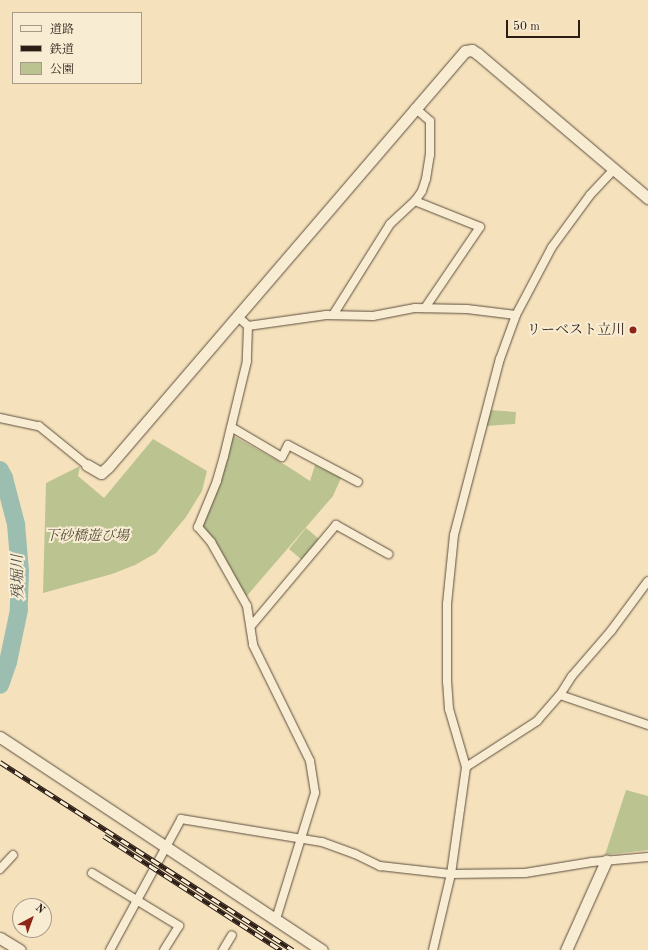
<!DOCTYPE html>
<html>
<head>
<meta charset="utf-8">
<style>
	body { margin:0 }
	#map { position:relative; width:648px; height:950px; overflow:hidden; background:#f5e2bc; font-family:"Old Standard TT","Noto Serif JP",serif }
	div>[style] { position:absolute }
	.green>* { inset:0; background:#bbc391 }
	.river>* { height:18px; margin:-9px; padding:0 9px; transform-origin:9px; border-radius:9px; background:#9cbeb1 }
	.roads { filter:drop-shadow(0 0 1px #5e4e3f) drop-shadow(0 0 1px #5e4e3f) }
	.street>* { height:8px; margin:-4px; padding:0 4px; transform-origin:4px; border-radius:4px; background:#f8ecd3 }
	.secondary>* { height:11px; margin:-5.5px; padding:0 5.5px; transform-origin:5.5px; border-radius:5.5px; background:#f8ecd3 }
	.rail>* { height:4.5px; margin-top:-2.25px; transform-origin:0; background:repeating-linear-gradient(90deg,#f8ecd3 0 9px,#2b1c15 0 18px); box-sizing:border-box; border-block:1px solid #2b1c15 }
	.dots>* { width:11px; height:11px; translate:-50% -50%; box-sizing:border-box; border:2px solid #f8ecd3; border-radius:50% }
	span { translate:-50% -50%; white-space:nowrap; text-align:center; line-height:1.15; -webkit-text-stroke:4px #f8ecd3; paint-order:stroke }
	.poi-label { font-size:14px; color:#2b1c15 }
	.right { translate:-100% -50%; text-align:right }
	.park-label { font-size:14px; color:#564e3a; font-style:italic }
	.water-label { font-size:15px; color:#4d4d44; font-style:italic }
	.legend { position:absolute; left:12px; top:12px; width:130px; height:72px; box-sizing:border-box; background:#f8ecd3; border:1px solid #a69987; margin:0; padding:5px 7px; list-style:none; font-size:12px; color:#2b1c15 }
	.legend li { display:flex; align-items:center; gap:8px; height:20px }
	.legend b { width:20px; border:1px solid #a69987 }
	.north { position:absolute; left:12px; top:898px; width:40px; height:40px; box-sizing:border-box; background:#f8ecd3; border:1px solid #a69987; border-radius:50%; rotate:41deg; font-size:11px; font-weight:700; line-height:16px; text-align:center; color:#2b1c15 }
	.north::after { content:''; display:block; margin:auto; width:14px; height:18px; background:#8f2418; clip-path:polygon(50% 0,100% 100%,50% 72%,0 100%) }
	.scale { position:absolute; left:506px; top:20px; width:74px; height:18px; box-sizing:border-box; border:2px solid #2b1c15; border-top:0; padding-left:5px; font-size:12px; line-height:14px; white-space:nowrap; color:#2b1c15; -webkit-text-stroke:3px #f8ecd3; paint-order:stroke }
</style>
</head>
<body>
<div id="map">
	<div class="green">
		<i style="clip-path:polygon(490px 410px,516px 412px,515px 424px,486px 426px)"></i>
		<i style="clip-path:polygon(230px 434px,287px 466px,310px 481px,315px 465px,341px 478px,333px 496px,245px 598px,200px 527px)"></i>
		<i style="clip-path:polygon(153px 439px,207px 471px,202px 491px,186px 517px,156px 553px,135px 565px,112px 574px,43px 593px,46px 483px,80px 466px,78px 476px,104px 498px)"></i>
		<i style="clip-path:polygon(306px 528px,319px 539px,302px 560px,289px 549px)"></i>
		<i style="clip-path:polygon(626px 790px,648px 796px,648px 850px,605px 855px)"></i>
	</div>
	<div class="river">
		<i style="left:0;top:470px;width:9px;rotate:63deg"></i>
		<i style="left:4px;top:478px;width:48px;rotate:75.4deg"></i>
		<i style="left:16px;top:524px;width:48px;rotate:85.2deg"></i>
		<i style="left:20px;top:572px;width:38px;rotate:92deg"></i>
		<i style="left:19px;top:610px;width:53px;rotate:101.9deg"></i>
		<i style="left:8px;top:662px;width:24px;rotate:109deg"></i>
	</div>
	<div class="roads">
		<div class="street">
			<i style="left:415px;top:201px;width:70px;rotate:21.8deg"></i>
			<i style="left:480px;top:227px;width:98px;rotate:124.2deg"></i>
			<i style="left:333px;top:315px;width:107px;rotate:-57.9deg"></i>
			<i style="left:390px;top:224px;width:34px;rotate:-43deg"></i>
			<i style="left:415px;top:201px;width:12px;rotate:-55deg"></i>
			<i style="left:422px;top:191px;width:13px;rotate:-72deg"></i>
			<i style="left:426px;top:179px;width:24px;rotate:-81deg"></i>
			<i style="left:430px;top:155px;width:34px;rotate:-90deg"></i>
			<i style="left:430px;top:121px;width:20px;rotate:-139deg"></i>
			<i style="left:237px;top:316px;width:15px;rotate:42deg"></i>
			<i style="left:248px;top:326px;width:35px;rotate:92deg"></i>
			<i style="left:247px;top:361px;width:98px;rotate:103.6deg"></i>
			<i style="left:224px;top:456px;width:26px;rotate:106deg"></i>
			<i style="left:217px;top:481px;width:50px;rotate:112.4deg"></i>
			<i style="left:198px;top:527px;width:20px;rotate:49deg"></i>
			<i style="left:211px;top:542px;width:73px;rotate:60.6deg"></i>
			<i style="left:247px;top:606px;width:39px;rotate:81deg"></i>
			<i style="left:253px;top:645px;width:129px;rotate:63.8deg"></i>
			<i style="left:310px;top:761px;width:32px;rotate:81deg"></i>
			<i style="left:315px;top:793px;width:132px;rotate:107.2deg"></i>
			<i style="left:248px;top:326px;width:79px;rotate:-8deg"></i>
			<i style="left:326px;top:315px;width:47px;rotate:1.2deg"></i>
			<i style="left:373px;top:316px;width:43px;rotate:-10.8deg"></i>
			<i style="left:415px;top:308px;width:52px;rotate:1.1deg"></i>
			<i style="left:467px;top:309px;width:49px;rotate:7deg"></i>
			<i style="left:0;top:418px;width:40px;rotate:12deg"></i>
			<i style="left:39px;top:426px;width:62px;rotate:39.1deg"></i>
			<i style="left:231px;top:427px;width:59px;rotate:30.5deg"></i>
			<i style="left:282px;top:457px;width:13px;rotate:-63deg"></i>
			<i style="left:288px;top:445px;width:79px;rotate:27.9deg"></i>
			<i style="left:251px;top:626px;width:132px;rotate:-49.9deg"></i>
			<i style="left:336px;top:525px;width:60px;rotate:29.1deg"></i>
			<i style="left:560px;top:695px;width:93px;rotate:18.8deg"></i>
			<i style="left:466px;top:767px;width:85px;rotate:-32.9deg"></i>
			<i style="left:537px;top:721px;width:35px;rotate:-49deg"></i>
			<i style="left:560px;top:695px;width:22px;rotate:-58deg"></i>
			<i style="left:572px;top:676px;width:60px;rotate:-49.1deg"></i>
			<i style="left:611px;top:631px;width:62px;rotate:-53.5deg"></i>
			<i style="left:0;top:869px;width:19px;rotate:-47deg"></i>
			<i style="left:92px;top:873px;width:102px;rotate:31.3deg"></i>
			<i style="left:179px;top:926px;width:28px;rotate:122deg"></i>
			<i style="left:110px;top:950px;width:149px;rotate:-61.5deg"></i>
			<i style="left:181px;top:819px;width:143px;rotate:9.3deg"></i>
			<i style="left:322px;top:842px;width:35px;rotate:20deg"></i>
			<i style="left:355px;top:854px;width:28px;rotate:26deg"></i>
			<i style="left:380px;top:866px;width:71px;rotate:6.4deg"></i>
			<i style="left:451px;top:874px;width:74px;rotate:-0.8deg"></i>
			<i style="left:525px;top:873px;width:68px;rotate:-9.3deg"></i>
			<i style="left:592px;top:862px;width:56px;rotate:-5.1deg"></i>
			<i style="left:223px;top:950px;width:17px;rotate:-59deg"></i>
			<i style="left:433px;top:950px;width:78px;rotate:-76.7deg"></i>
			<i style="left:451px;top:874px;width:108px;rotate:-82deg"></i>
			<i style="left:466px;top:767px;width:60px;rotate:-106.3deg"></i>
			<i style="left:449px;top:709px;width:27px;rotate:-94deg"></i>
			<i style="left:447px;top:682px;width:78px;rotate:-90deg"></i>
			<i style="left:447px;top:604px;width:69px;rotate:-84.2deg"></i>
			<i style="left:454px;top:535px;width:182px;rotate:-75.4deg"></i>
			<i style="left:500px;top:359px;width:47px;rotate:-70deg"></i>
			<i style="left:516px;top:315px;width:77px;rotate:-62.1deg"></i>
			<i style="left:552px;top:247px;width:64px;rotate:-53.8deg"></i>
			<i style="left:590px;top:195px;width:35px;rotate:-47deg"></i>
		</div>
		<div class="secondary">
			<i style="left:87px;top:465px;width:16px;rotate:30deg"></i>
			<i style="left:101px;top:473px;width:9px;rotate:-41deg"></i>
			<i style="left:108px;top:467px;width:548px;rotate:-49.36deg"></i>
			<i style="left:465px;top:51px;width:7px;rotate:-8deg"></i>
			<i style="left:472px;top:50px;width:7px;rotate:34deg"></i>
			<i style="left:478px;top:54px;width:223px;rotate:40.3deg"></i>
			<i style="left:0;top:737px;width:386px;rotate:33.5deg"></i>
			<i style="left:0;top:938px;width:23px;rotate:31deg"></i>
			<i style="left:566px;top:950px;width:98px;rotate:-65.8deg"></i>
		</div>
	</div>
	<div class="rail">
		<i style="left:0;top:762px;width:348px;rotate:32.7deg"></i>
		<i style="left:104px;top:836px;width:211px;rotate:32.8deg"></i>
	</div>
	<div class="dots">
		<i style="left:633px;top:330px;background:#8f2418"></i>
	</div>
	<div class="poi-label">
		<span class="right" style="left:625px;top:330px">リーベスト立川</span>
	</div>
	<div class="park-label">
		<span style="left:87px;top:536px">下砂橋遊び場</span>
	</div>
	<div class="water-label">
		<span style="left:19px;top:577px;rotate:-91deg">残堀川</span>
	</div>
	<ul class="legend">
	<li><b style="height:5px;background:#f8ecd3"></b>道路</li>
	<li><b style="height:5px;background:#2b1c15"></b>鉄道</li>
	<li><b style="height:11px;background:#bbc391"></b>公園</li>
	</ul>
	<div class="north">N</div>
	<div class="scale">50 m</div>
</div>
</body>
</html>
